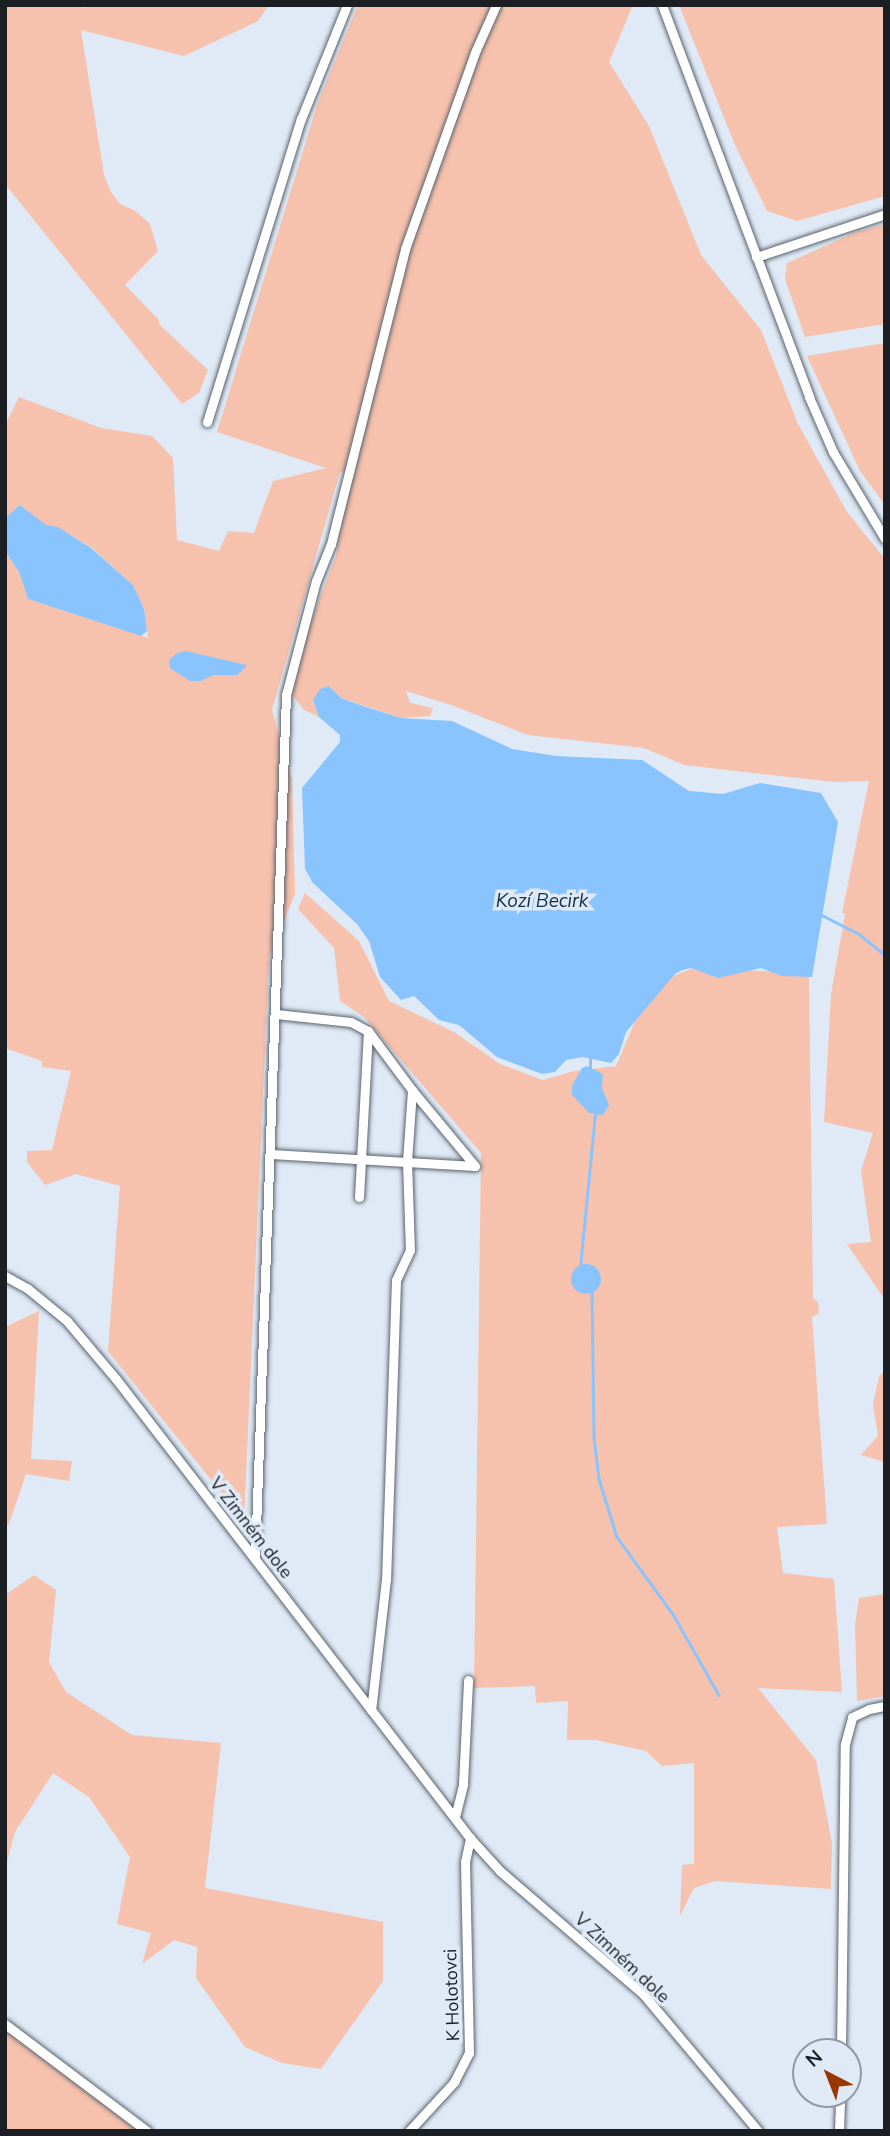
<!DOCTYPE html>
<html>
<head>
<meta charset="utf-8">
<style>
	body { margin:0 }
	#map { position:relative; width:890px; height:2136px; overflow:hidden; background:#dfeaf6; font-family:"Nunito Sans",sans-serif }
	div>[style] { position:absolute }
	.green>* { inset:0; background:#f6c1ad }
	.water>* { inset:0; background:#8ac4fe }
	.round { border-radius:50% }
	.stream>* { height:2.5px; margin:-1.25px; padding:0 1.25px; transform-origin:1.25px; border-radius:1.25px; background:#8ac4fe }
	.roads { filter:drop-shadow(0 0 2px #5a636d) drop-shadow(0 0 2px #5a636d) }
	.minor>* { height:9px; margin:-4.5px; padding:0 4.5px; transform-origin:4.5px; border-radius:4.5px; background:#fff }
	span { translate:-50% -50%; white-space:nowrap; text-align:center; line-height:1.15; -webkit-text-stroke:7px #dfeaf6; paint-order:stroke }
	.street-label { font-size:18px; color:#1b1f23 }
	.water-label { font-size:19px; color:#11304c; font-style:italic }
	.frame { position:absolute; inset:0; border:7px solid #1b1f23; pointer-events:none }
	.north { position:absolute; left:792px; top:2038px; width:70px; height:70px; box-sizing:border-box; background:#dfeaf6; border:2px solid #9199a2; border-radius:50%; rotate:318deg; font-size:19px; font-weight:700; line-height:28px; text-align:center; color:#1b1f23 }
	.north::after { content:''; display:block; margin:auto; width:24px; height:32px; background:#9a3600; clip-path:polygon(50% 0,100% 100%,50% 72%,0 100%) }
</style>
</head>
<body>
<div id="map">
	<div class="green">
		<i style="clip-path:polygon(5px 5px,76px 5px,85px 8px,87px 5px,269px 5px,258px 21px,184px 56px,81px 30px,104px 175px,111px 192px,120px 204px,134px 210px,150px 224px,158px 251px,125px 285px,159px 320px,159px 324px,208px 370px,199px 393px,182px 404px,5px 184px)"></i>
		<i style="clip-path:polygon(358px 5px,633px 5px,609px 62px,649px 126px,701px 255px,761px 330px,798px 424px,847px 512px,885px 559px,885px 1300px,847px 1244px,871px 1242px,861px 1171px,873px 1133px,824px 1122px,831px 994px,845px 914px,842px 913px,869px 781px,833px 782px,684px 765px,644px 748px,528px 735px,451px 705px,406px 691px,410px 703px,433px 708px,430px 716px,401px 718px,341px 698px,329px 686px,313px 700px,319px 717px,304px 710px,290px 692px,306px 634px,336px 556px,349px 475px,340px 472px,272px 710px,292px 779px,295px 894px,269px 958px,244px 1521px,108px 1351px,120px 1186px,76px 1174px,45px 1185px,27px 1162px,27px 1151px,52px 1150px,71px 1071px,42px 1067px,42px 1061px,5px 1048px,5px 551px,19px 572px,28px 599px,148px 638px,144px 609px,133px 585px,92px 548px,58px 527px,46px 526px,20px 505px,5px 518px,5px 425px,19px 397px,101px 428px,152px 436px,173px 458px,177px 540px,219px 551px,228px 531px,254px 533px,273px 481px,326px 468px,217px 432px,318px 102px)"></i>
		<i style="clip-path:polygon(679px 5px,885px 5px,885px 196px,797px 221px,767px 211px,735px 145px)"></i>
		<i style="clip-path:polygon(885px 224px,885px 324px,805px 337px,785px 279px,787px 263px,856px 232px)"></i>
		<i style="clip-path:polygon(885px 343px,885px 505px,860px 471px,807px 356px)"></i>
		<i style="clip-path:polygon(305px 893px,359px 941px,389px 1001px,454px 1032px,500px 1064px,543px 1080px,574px 1071px,616px 1066px,642px 1005px,669px 978px,695px 967px,809px 974px,813px 1298px,818px 1302px,819px 1313px,812px 1317px,827px 1524px,777px 1527px,783px 1573px,834px 1579px,842px 1692px,758px 1688px,816px 1760px,832px 1843px,831px 1889px,715px 1881px,694px 1888px,680px 1916px,682px 1865px,694px 1864px,694px 1763px,662px 1766px,646px 1751px,596px 1740px,567px 1740px,568px 1701px,536px 1703px,535px 1686px,474px 1688px,481px 1153px,364px 1017px,340px 1001px,334px 948px,298px 909px)"></i>
		<i style="clip-path:polygon(39px 1311px,31px 1459px,72px 1461px,69px 1481px,26px 1474px,9px 1524px,5px 1526px,5px 1327px)"></i>
		<i style="clip-path:polygon(885px 1370px,885px 1462px,861px 1455px,878px 1436px,873px 1404px,879px 1377px)"></i>
		<i style="clip-path:polygon(34px 1575px,56px 1590px,49px 1662px,66px 1692px,132px 1735px,221px 1743px,205px 1888px,383px 1922px,383px 1981px,321px 2069px,282px 2063px,245px 2047px,196px 1978px,197px 1947px,174px 1940px,142px 1964px,151px 1933px,117px 1924px,130px 1857px,89px 1797px,53px 1773px,15px 1832px,5px 1870px,5px 1595px)"></i>
		<i style="clip-path:polygon(885px 1594px,885px 1696px,857px 1701px,855px 1624px,859px 1598px)"></i>
		<i style="clip-path:polygon(5px 2027px,138px 2131px,5px 2131px)"></i>
	</div>
	<div class="water">
		<i style="clip-path:polygon(20px 505px,46px 525px,58px 527px,91px 548px,133px 585px,144px 609px,147px 631px,141px 636px,28px 599px,19px 572px,5px 551px,5px 518px)"></i>
		<i style="clip-path:polygon(186px 651px,246px 665px,246px 667px,237px 675px,213px 675px,201px 681px,190px 681px,170px 668px,169px 660px,177px 653px)"></i>
		<i style="clip-path:polygon(329px 686px,341px 698px,363px 706px,401px 718px,452px 721px,512px 749px,556px 756px,642px 760px,689px 791px,723px 794px,760px 783px,821px 793px,838px 822px,812px 977px,782px 976px,761px 968px,718px 978px,691px 968px,682px 970px,675px 974px,626px 1032px,619px 1054px,611px 1063px,583px 1057px,566px 1060px,555px 1072px,542px 1074px,497px 1057px,459px 1025px,439px 1020px,414px 996px,401px 1000px,380px 977px,369px 941px,357px 924px,313px 883px,305px 869px,302px 788px,340px 742px,340px 735px,319px 717px,313px 700px,320px 689px)"></i>
		<i style="clip-path:polygon(587px 1066px,603px 1074px,602px 1088px,609px 1105px,603px 1115px,589px 1113px,572px 1095px,572px 1086px,582px 1068px)"></i>
		<i class="round" style="left:571px;top:1264px;width:30px;height:30px"></i>
	</div>
	<div class="stream">
		<i style="left:820px;top:914px;width:44px;rotate:27.1deg"></i>
		<i style="left:859px;top:934px;width:33px;rotate:39deg"></i>
		<i style="left:590px;top:1069px;width:15px;rotate:-90deg"></i>
		<i style="left:580px;top:1267px;width:154px;rotate:-84.4deg"></i>
		<i style="left:592px;top:1291px;width:146px;rotate:89.2deg"></i>
		<i style="left:594px;top:1437px;width:42px;rotate:83.2deg"></i>
		<i style="left:599px;top:1479px;width:61px;rotate:72.8deg"></i>
		<i style="left:617px;top:1537px;width:95px;rotate:54deg"></i>
		<i style="left:673px;top:1614px;width:93px;rotate:60.4deg"></i>
	</div>
	<div class="roads">
		<div class="minor">
			<i style="left:662px;top:5px;width:419px;rotate:69.4deg"></i>
			<i style="left:809px;top:397px;width:60px;rotate:66.4deg"></i>
			<i style="left:833px;top:452px;width:101px;rotate:59.1deg"></i>
			<i style="left:756px;top:257px;width:136px;rotate:-18.4deg"></i>
			<i style="left:207px;top:422px;width:317px;rotate:-72.8deg"></i>
			<i style="left:301px;top:119px;width:123px;rotate:-68deg"></i>
			<i style="left:276px;top:1014px;width:75px;rotate:6.1deg"></i>
			<i style="left:351px;top:1022px;width:19px;rotate:28deg"></i>
			<i style="left:368px;top:1031px;width:74px;rotate:53.3deg"></i>
			<i style="left:412px;top:1090px;width:71px;rotate:94deg"></i>
			<i style="left:407px;top:1161px;width:89px;rotate:88.1deg"></i>
			<i style="left:410px;top:1250px;width:33px;rotate:115deg"></i>
			<i style="left:396px;top:1280px;width:299px;rotate:91.9deg"></i>
			<i style="left:386px;top:1579px;width:132px;rotate:96.5deg"></i>
			<i style="left:271px;top:1154px;width:204px;rotate:3.4deg"></i>
			<i style="left:475px;top:1166px;width:99px;rotate:-129.7deg"></i>
			<i style="left:359px;top:1197px;width:166px;rotate:-86.9deg"></i>
			<i style="left:5px;top:1276px;width:25px;rotate:29deg"></i>
			<i style="left:27px;top:1288px;width:52px;rotate:39.5deg"></i>
			<i style="left:67px;top:1321px;width:76px;rotate:49.8deg"></i>
			<i style="left:116px;top:1379px;width:580px;rotate:52.36deg"></i>
			<i style="left:470px;top:1838px;width:45px;rotate:47.7deg"></i>
			<i style="left:500px;top:1871px;width:190px;rotate:40.7deg"></i>
			<i style="left:644px;top:1995px;width:177px;rotate:50deg"></i>
			<i style="left:255px;top:1557px;width:863px;rotate:-87.94deg"></i>
			<i style="left:286px;top:695px;width:118px;rotate:-75.3deg"></i>
			<i style="left:316px;top:581px;width:40px;rotate:-68deg"></i>
			<i style="left:331px;top:544px;width:304px;rotate:-75.9deg"></i>
			<i style="left:405px;top:249px;width:211px;rotate:-70.4deg"></i>
			<i style="left:476px;top:50px;width:49px;rotate:-66deg"></i>
			<i style="left:455px;top:1817px;width:34px;rotate:-76deg"></i>
			<i style="left:463px;top:1784px;width:104px;rotate:-87.2deg"></i>
			<i style="left:5px;top:2024px;width:178px;rotate:37deg"></i>
			<i style="left:841px;top:2052px;width:308px;rotate:-89.3deg"></i>
			<i style="left:845px;top:1744px;width:28px;rotate:-75deg"></i>
			<i style="left:852px;top:1717px;width:19px;rotate:-25deg"></i>
			<i style="left:869px;top:1709px;width:16px;rotate:-11deg"></i>
			<i style="left:409px;top:2131px;width:67px;rotate:-47.4deg"></i>
			<i style="left:454px;top:2082px;width:33px;rotate:-63deg"></i>
			<i style="left:469px;top:2053px;width:191px;rotate:-91.2deg"></i>
			<i style="left:465px;top:1862px;width:25px;rotate:-78deg"></i>
			<i style="left:839px;top:2131px;width:37px;rotate:-88deg"></i>
		</div>
	</div>
	<div class="street-label">
		<span style="left:251px;top:1528px;rotate:52deg">V Zimném dole</span>
		<span style="left:622px;top:1958px;rotate:43deg">V Zimném dole</span>
		<span style="left:452px;top:1995px;rotate:-92deg">K Holotovci</span>
	</div>
	<div class="water-label">
		<span style="left:542px;top:902px">Kozí Becirk</span>
	</div>
	<div class="frame"></div>
	<div class="north">N</div>
</div>
</body>
</html>
